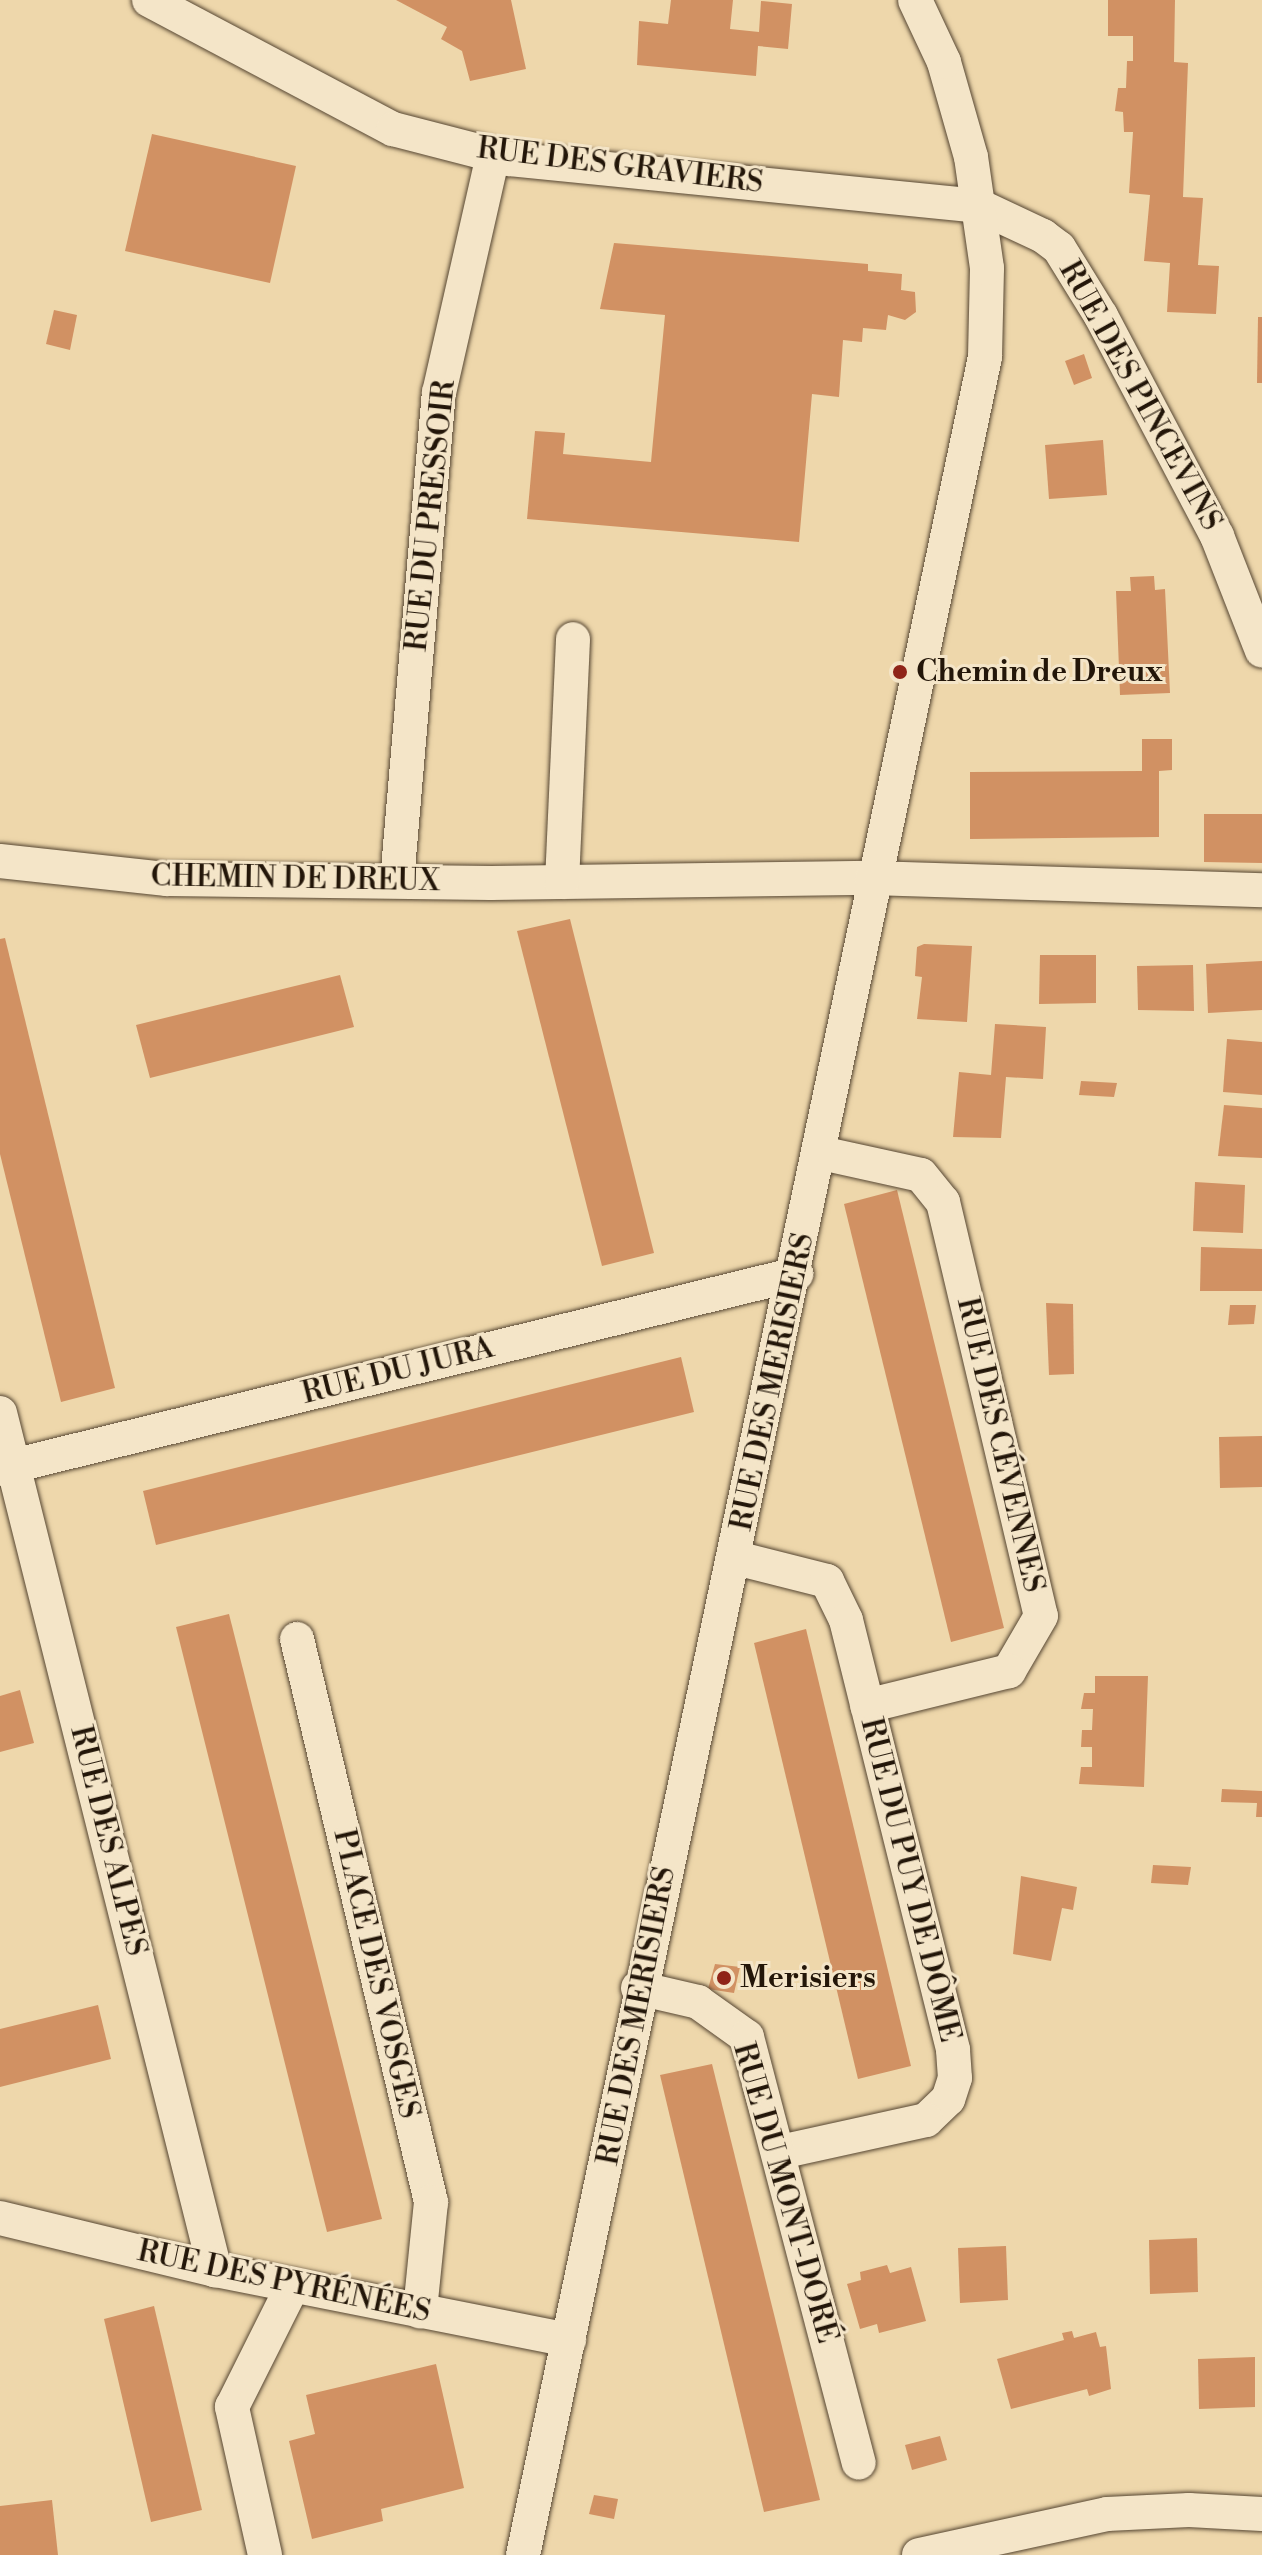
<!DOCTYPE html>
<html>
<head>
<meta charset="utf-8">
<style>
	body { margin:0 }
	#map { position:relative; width:1262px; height:2555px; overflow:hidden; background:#eed7ab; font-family:"Libre Bodoni",serif }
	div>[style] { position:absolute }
	.building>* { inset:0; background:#d19163 }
	.roads { filter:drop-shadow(0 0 2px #564632) drop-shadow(0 0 2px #564632) }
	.street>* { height:34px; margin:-17px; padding:0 17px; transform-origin:17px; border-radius:17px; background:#f4e5c8 }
	.dots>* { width:22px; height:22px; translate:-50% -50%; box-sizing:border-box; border:4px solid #f4e5c8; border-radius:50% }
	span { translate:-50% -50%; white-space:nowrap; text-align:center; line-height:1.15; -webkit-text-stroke:6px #f4e5c8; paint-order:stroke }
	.street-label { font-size:30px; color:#231609 }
	.poi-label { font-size:30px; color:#231609; font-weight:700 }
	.left { translate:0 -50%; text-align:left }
</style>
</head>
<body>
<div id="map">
	<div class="building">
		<i style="clip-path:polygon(396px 0,511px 0,526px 69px,470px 81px,462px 51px,441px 39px,447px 27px)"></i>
		<i style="clip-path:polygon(671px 0,733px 0,730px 29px,759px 32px,761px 1px,792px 4px,788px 49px,758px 46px,756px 76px,637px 65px,639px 21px,668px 24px)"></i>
		<i style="clip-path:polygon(1108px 0,1175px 0,1174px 62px,1188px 63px,1183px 197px,1203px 198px,1198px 265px,1219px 266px,1216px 314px,1167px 312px,1170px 263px,1144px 261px,1150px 195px,1129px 193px,1133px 132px,1124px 132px,1123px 112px,1115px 111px,1118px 88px,1126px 88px,1127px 61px,1133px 61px,1133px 36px,1108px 36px)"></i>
		<i style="clip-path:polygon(152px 134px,296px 166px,270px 283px,125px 251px)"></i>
		<i style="clip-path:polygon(614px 243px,868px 264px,868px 271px,902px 274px,901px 290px,915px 292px,916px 312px,905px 320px,888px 315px,886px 330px,863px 328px,862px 342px,843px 340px,839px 397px,812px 394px,799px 542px,527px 519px,535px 431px,565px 433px,563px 454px,651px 462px,665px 315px,600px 309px)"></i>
		<i style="clip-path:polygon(54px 310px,77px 315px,70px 350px,46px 344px)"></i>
		<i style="clip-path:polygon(1258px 317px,1262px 317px,1262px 383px,1257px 383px)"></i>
		<i style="clip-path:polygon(1084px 354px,1092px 378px,1074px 385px,1065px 361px)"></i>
		<i style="clip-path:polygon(1103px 440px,1107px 495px,1049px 499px,1045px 445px)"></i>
		<i style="clip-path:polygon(1154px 576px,1155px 590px,1165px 589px,1170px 693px,1120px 695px,1116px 591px,1131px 591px,1130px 577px)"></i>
		<i style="clip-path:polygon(1142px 739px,1172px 739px,1172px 770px,1159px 771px,1159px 837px,970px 839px,970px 772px,1142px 771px)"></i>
		<i style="clip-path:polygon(1204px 814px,1262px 814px,1262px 863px,1204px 862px)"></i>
		<i style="clip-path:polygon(570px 919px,654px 1253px,602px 1266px,517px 931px)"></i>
		<i style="clip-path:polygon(5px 938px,115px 1388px,61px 1402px,0 1154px,0 939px)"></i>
		<i style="clip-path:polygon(924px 944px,972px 946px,967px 1022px,917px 1019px,922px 977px,915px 976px,917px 947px)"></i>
		<i style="clip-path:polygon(1040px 955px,1096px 955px,1096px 1003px,1039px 1004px)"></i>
		<i style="clip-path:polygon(1262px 961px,1262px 1010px,1208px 1013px,1206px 964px)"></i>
		<i style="clip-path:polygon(1193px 965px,1194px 1011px,1138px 1010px,1137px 966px)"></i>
		<i style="clip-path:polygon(340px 975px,354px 1027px,150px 1078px,136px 1025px)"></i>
		<i style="clip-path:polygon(995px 1024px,1046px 1027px,1043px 1079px,1006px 1077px,1001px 1138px,953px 1137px,959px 1072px,991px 1075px)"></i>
		<i style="clip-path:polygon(1227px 1039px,1262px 1042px,1262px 1095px,1223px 1092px)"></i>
		<i style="clip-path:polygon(1081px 1081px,1117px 1083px,1114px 1097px,1079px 1095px)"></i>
		<i style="clip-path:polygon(1224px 1105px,1262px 1108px,1262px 1158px,1218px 1156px)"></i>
		<i style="clip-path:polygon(1195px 1182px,1245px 1185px,1243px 1233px,1193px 1231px)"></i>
		<i style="clip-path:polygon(897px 1190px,1004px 1628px,951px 1642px,844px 1204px)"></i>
		<i style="clip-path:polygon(1201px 1247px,1262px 1249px,1262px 1291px,1200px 1291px)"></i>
		<i style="clip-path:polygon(1046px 1303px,1073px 1304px,1074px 1374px,1049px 1375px)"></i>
		<i style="clip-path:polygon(1230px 1305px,1256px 1305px,1254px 1324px,1228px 1325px)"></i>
		<i style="clip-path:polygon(681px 1357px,694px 1412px,156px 1545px,143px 1491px)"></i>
		<i style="clip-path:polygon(1262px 1436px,1262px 1487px,1220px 1488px,1219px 1437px)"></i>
		<i style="clip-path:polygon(229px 1614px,382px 2219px,327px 2232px,176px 1627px)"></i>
		<i style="clip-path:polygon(806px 1629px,911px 2066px,858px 2079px,754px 1643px)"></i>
		<i style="clip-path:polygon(1095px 1676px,1148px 1676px,1144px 1787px,1079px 1784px,1081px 1767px,1092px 1767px,1092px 1747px,1081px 1747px,1082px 1730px,1092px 1730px,1093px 1709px,1081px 1709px,1084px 1693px,1095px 1693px)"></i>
		<i style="clip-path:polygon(20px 1690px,34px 1743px,0 1752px,0 1696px)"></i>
		<i style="clip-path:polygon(1222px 1789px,1262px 1791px,1262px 1817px,1256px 1817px,1257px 1803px,1221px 1802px)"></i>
		<i style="clip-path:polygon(1153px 1865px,1191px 1867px,1188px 1885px,1151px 1883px)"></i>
		<i style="clip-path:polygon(1021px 1876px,1077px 1887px,1073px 1910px,1062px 1908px,1051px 1961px,1013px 1954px)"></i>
		<i style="clip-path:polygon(715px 1964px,740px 1967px,734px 1993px,708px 1989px)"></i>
		<i style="clip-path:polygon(98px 2005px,111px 2059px,0 2087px,0 2029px)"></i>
		<i style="clip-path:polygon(712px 2064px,820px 2500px,764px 2512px,660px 2075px)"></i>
		<i style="clip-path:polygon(1197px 2238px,1198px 2292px,1150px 2294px,1149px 2240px)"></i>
		<i style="clip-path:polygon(1006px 2246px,1008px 2300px,960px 2303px,958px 2248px)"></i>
		<i style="clip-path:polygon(887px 2265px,890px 2273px,911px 2267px,926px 2321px,879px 2333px,877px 2324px,860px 2329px,847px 2284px,861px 2280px,860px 2272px)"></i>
		<i style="clip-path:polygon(154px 2306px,202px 2510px,151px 2522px,104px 2319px)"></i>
		<i style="clip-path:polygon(1072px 2331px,1074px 2338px,1096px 2332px,1100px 2347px,1106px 2346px,1111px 2389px,1089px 2396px,1087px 2389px,1011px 2409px,997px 2359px,1064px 2340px,1062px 2333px)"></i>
		<i style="clip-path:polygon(1255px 2357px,1255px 2407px,1199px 2409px,1198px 2359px)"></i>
		<i style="clip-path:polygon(436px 2364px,464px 2488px,381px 2509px,383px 2521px,312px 2539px,289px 2441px,315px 2434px,306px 2395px)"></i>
		<i style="clip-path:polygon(940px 2436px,947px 2460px,912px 2470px,905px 2445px)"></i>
		<i style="clip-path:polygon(594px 2495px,618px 2499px,614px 2519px,589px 2514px)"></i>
		<i style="clip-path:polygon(52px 2500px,58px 2555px,0 2555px,0 2506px)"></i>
	</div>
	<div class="roads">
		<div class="street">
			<i style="left:149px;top:0;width:276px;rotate:27.9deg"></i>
			<i style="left:393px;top:129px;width:120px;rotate:14.5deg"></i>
			<i style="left:509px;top:159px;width:472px;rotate:5.7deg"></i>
			<i style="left:979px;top:206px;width:71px;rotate:25.1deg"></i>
			<i style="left:1043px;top:236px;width:20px;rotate:37deg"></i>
			<i style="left:1059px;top:248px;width:80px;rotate:58.3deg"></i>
			<i style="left:1101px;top:316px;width:249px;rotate:62.2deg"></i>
			<i style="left:1217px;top:536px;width:123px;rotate:68.6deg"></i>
			<i style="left:0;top:861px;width:168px;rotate:6.2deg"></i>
			<i style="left:167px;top:879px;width:324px;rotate:0.7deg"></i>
			<i style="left:491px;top:883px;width:381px;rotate:-0.8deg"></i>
			<i style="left:872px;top:878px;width:390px;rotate:1.8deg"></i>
			<i style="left:397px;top:881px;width:490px;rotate:-85.1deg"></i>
			<i style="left:439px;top:393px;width:244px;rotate:-77.2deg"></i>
			<i style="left:562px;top:882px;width:243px;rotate:-87.4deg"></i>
			<i style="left:821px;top:1153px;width:102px;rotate:12.4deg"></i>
			<i style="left:921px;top:1175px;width:35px;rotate:51deg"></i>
			<i style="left:943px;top:1202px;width:425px;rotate:76.7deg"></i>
			<i style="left:1041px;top:1616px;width:64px;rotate:120.2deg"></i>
			<i style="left:1009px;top:1671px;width:146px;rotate:166.2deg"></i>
			<i style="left:0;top:1413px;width:884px;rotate:75.92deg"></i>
			<i style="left:0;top:1469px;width:820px;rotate:-13.76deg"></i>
			<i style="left:736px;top:1558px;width:94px;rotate:14.2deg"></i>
			<i style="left:827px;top:1581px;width:43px;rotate:64deg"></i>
			<i style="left:846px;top:1620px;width:443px;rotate:76deg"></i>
			<i style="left:953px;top:2050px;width:28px;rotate:86deg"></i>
			<i style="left:955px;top:2078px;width:22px;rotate:108deg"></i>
			<i style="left:948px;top:2099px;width:30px;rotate:136deg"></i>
			<i style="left:926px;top:2120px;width:149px;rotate:167.6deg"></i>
			<i style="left:297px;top:1639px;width:579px;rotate:76.61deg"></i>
			<i style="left:431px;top:2202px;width:110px;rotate:95.8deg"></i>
			<i style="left:638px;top:1988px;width:62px;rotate:13.1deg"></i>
			<i style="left:698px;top:2002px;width:60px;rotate:35.5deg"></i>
			<i style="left:747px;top:2037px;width:440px;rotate:75.3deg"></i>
			<i style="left:0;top:2218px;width:221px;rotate:13.6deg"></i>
			<i style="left:215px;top:2270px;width:361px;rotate:11.2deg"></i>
			<i style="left:265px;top:2555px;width:152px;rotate:-102.6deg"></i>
			<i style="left:232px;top:2407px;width:136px;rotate:-63.4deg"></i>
			<i style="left:523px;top:2555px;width:2246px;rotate:-78.13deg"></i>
			<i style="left:985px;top:357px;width:89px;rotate:-88.7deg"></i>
			<i style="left:987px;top:268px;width:112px;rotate:-98.2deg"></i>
			<i style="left:971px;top:157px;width:99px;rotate:-105.9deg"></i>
			<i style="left:944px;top:62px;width:68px;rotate:-115.1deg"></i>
			<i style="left:919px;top:2555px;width:192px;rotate:-12.3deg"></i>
			<i style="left:1107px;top:2514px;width:82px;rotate:-2.8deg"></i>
			<i style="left:1189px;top:2510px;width:73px;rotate:3.1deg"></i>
		</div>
	</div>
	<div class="dots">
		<i style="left:900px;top:672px;background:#8f2418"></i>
		<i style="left:724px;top:1978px;background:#8f2418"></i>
	</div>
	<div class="street-label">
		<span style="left:620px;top:166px;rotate:7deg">RUE DES GRAVIERS</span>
		<span style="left:1140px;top:396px;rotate:61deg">RUE DES PINCEVINS</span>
		<span style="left:431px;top:516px;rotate:-84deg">RUE DU PRESSOIR</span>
		<span style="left:295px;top:879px;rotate:1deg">CHEMIN DE DREUX</span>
		<span style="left:398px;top:1371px;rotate:-14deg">RUE DU JURA</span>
		<span style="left:773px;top:1382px;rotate:-78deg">RUE DES MERISIERS</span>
		<span style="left:1000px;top:1445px;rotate:77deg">RUE DES CÉVENNES</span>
		<span style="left:108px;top:1841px;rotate:76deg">RUE DES ALPES</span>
		<span style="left:910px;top:1880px;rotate:76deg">RUE DU PUY DE DÔME</span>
		<span style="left:376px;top:1974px;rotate:77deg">PLACE DES VOSGES</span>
		<span style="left:637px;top:2016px;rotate:-79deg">RUE DES MERISIERS</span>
		<span style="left:785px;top:2193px;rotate:74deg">RUE DU MONT-DORÉ</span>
		<span style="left:284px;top:2282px;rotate:12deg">RUE DES PYRÉNÉES</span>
	</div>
	<div class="poi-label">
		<span class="left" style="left:916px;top:672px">Chemin de Dreux</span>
		<span class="left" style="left:740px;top:1978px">Merisiers</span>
	</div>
</div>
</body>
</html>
